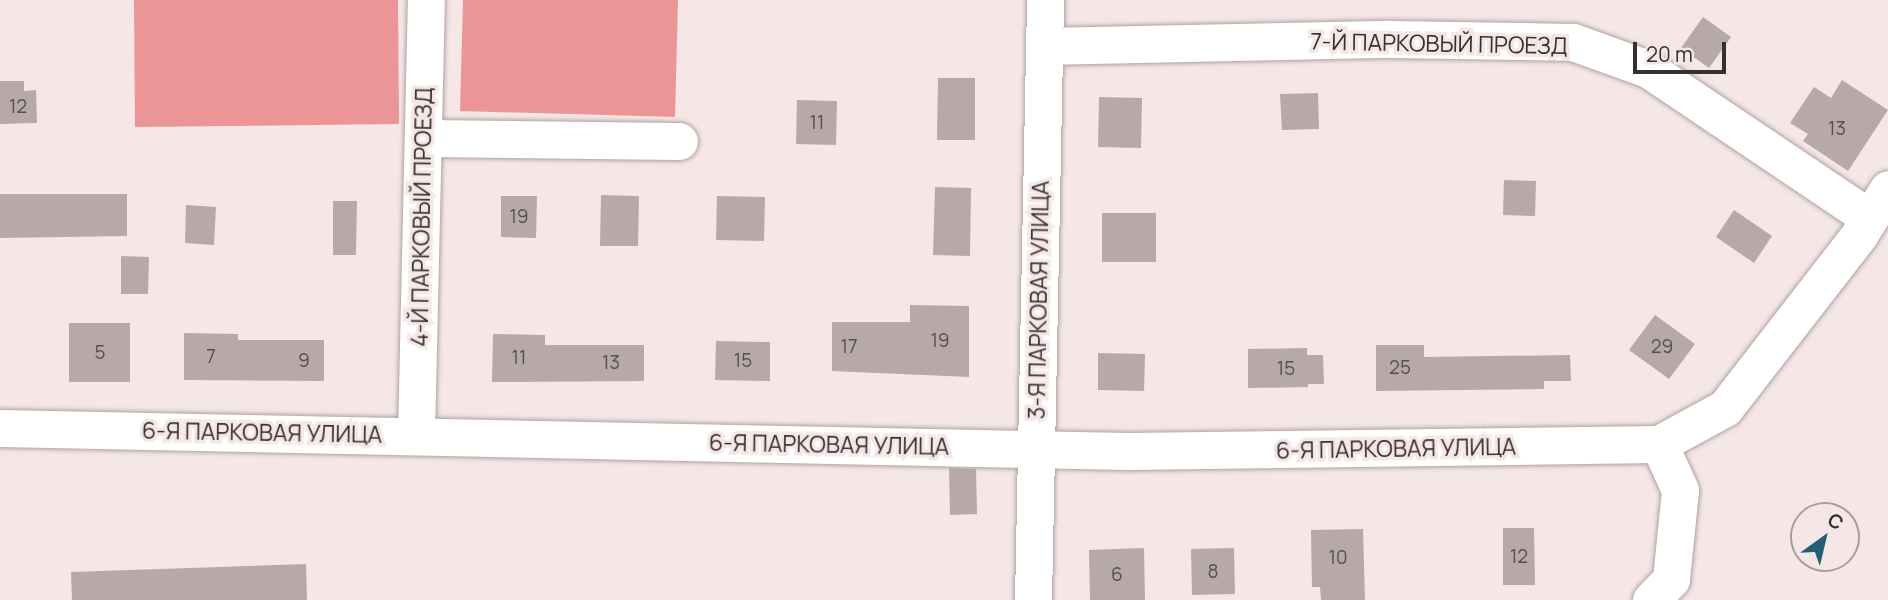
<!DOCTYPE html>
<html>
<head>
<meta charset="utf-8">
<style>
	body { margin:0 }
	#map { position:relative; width:1888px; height:600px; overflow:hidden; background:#f5e7e6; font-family:Manrope,sans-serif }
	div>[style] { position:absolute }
	.forest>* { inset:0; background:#ec9596 }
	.building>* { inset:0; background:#b6a9a8 }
	.roads { filter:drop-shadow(0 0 2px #b0a2a2) drop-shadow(0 0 2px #b0a2a2) }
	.minor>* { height:37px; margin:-18.5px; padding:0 18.5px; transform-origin:18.5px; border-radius:18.5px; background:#fff }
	span { translate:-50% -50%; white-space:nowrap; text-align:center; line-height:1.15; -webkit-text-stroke:7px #f5e7e6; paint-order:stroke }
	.number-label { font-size:19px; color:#564f4f }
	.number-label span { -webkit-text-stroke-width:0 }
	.street-label { font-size:23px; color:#363131 }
	.north { position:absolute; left:1790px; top:502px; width:70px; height:70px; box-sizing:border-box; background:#f5e7e6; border:2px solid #a99e9e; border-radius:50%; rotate:34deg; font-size:19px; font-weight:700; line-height:28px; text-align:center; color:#363131 }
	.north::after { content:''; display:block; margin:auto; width:24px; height:32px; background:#245f77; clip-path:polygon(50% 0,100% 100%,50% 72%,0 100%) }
	.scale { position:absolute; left:1633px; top:42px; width:93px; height:32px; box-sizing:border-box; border:4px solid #363131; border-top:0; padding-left:9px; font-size:21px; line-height:24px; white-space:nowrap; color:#363131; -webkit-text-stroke:5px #f5e7e6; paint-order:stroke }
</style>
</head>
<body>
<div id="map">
	<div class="forest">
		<i style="clip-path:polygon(134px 0,398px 0,399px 124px,135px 127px)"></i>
		<i style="clip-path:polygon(463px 0,678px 0,675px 117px,460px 111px)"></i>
	</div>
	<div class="building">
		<i style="clip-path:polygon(1703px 17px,1731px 37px,1709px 68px,1681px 48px)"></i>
		<i style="clip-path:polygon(938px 78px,975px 78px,975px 140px,937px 140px)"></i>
		<i style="clip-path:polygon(1842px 80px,1888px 110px,1848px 171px,1803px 141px,1808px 134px,1790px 123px,1814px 87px,1831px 98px)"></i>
		<i style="clip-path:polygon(0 81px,24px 81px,24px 91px,36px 90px,37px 123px,0 124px)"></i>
		<i style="clip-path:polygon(1318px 93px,1319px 129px,1282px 130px,1280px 94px)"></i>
		<i style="clip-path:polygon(1099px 97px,1142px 98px,1141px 148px,1098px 147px)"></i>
		<i style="clip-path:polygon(797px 100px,837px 101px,836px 145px,796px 144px)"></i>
		<i style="clip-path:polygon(1504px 180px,1536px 181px,1535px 216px,1503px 215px)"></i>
		<i style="clip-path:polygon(935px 187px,971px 188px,970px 256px,933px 255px)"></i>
		<i style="clip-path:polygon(0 194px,127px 194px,127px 236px,0 238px)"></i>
		<i style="clip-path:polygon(601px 195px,639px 196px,638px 246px,600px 246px)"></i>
		<i style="clip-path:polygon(501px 196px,537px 196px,536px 238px,501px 237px)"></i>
		<i style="clip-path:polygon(717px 196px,765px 197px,764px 241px,716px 240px)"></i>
		<i style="clip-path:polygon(333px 201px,357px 201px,356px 255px,333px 255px)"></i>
		<i style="clip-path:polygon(186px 205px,216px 207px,214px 245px,185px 243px)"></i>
		<i style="clip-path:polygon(1734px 210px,1772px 236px,1754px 263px,1716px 237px)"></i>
		<i style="clip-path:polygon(1102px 213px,1156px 213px,1156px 262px,1102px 262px)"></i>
		<i style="clip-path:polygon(121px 256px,149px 257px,148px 294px,121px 294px)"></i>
		<i style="clip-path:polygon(910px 305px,969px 306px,969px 377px,832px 371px,832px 322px,910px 322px)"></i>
		<i style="clip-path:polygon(1655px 315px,1695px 344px,1669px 379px,1629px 350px)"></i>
		<i style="clip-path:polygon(69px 323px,130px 323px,130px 382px,69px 382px)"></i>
		<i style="clip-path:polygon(184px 333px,238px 334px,238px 340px,324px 340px,324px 381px,184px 380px)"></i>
		<i style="clip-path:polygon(493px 334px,545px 335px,545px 345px,644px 345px,644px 381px,492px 382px)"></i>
		<i style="clip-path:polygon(716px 341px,770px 342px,770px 381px,715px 380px)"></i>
		<i style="clip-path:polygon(1376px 345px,1424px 345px,1424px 357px,1570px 355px,1571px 381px,1544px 381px,1544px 389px,1376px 391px)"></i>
		<i style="clip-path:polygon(1307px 348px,1307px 355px,1323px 355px,1324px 384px,1308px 384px,1308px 387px,1248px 388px,1248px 349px)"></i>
		<i style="clip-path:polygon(1098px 353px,1145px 354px,1144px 391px,1098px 390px)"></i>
		<i style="clip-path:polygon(949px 468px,976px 469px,977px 514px,950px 515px)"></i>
		<i style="clip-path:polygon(1503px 528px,1534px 528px,1535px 585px,1503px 585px)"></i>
		<i style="clip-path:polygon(1363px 529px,1365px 600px,1321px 600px,1320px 587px,1312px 587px,1311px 530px)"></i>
		<i style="clip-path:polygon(1144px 548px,1145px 600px,1090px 600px,1089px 550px)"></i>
		<i style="clip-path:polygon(1234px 548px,1235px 594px,1192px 595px,1191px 549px)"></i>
		<i style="clip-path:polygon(306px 564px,307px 600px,72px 600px,71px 572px)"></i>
	</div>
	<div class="roads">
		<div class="minor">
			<i style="left:1044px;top:46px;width:346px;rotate:-1.2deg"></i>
			<i style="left:1390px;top:39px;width:183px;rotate:0.9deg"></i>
			<i style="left:1573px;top:42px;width:80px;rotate:19.8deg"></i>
			<i style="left:1648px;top:69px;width:265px;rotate:33.9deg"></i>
			<i style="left:423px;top:138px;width:256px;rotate:0.7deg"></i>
			<i style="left:0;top:428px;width:1128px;rotate:1.17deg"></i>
			<i style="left:1128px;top:451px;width:531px;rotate:-0.76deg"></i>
			<i style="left:1659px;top:444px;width:75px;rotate:-28.6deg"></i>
			<i style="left:1725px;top:408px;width:219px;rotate:-52.2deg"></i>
			<i style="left:1859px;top:235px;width:54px;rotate:-57.8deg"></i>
			<i style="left:416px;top:435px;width:435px;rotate:-88.7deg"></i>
			<i style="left:1033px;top:600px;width:600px;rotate:-88.85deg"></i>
			<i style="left:1651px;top:600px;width:29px;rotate:-46deg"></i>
			<i style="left:1671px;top:579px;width:89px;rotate:-84.2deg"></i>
			<i style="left:1680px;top:490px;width:51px;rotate:-114.5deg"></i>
		</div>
	</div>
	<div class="number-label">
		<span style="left:18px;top:107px">12</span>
		<span style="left:817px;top:123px">11</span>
		<span style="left:1837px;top:129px">13</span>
		<span style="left:519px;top:217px">19</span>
		<span style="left:940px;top:341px">19</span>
		<span style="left:849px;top:347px">17</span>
		<span style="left:1662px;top:347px">29</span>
		<span style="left:100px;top:353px">5</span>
		<span style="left:211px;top:357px">7</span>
		<span style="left:519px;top:358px">11</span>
		<span style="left:304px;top:361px">9</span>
		<span style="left:743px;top:361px">15</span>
		<span style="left:611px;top:363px">13</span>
		<span style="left:1400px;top:368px">25</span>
		<span style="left:1286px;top:369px">15</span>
		<span style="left:1519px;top:557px">12</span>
		<span style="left:1338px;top:558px">10</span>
		<span style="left:1213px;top:572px">8</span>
		<span style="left:1117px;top:575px">6</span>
	</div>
	<div class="street-label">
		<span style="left:1439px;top:43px;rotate:1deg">7-Й ПАРКОВЫЙ ПРОЕЗД</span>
		<span style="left:421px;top:217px;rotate:-89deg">4-Й ПАРКОВЫЙ ПРОЕЗД</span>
		<span style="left:1038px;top:300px;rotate:-89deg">3-Я ПАРКОВАЯ УЛИЦА</span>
		<span style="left:262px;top:432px;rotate:1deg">6-Я ПАРКОВАЯ УЛИЦА</span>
		<span style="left:829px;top:444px;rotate:1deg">6-Я ПАРКОВАЯ УЛИЦА</span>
		<span style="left:1396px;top:448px;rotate:-1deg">6-Я ПАРКОВАЯ УЛИЦА</span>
	</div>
	<div class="north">С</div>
	<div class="scale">20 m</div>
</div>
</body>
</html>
